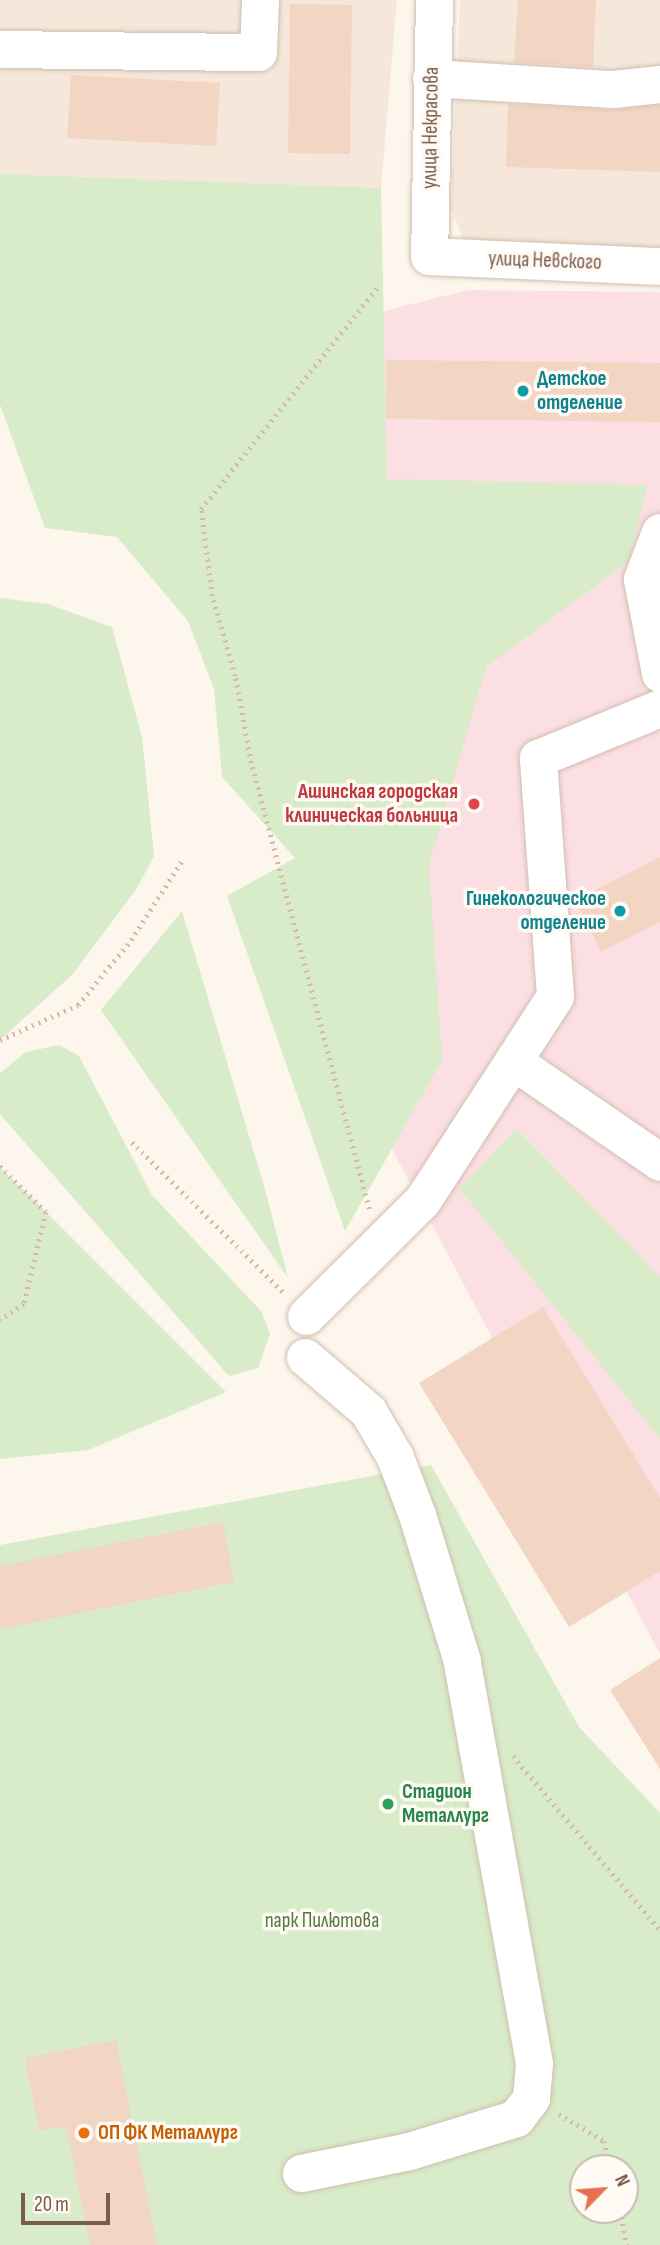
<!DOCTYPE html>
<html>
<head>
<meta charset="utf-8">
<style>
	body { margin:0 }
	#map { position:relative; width:660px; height:2245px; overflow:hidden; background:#fdf6ec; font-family:"Sofia Sans Condensed",sans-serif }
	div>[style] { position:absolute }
	.residential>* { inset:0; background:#f5e8da }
	.medical>* { inset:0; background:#fbdfe3 }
	.green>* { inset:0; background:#d8ecc9 }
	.building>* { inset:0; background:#f3d5c3 }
	.path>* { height:4.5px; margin-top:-2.25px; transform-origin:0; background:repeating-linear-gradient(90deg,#d9b8a5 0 2px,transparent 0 7px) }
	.roads { filter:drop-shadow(0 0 2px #d1beb0) drop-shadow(0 0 2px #d1beb0) }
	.minor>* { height:37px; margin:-18.5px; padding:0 18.5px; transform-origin:18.5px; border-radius:18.5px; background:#fff }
	.dots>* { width:19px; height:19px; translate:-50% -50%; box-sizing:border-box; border:4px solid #fffaf3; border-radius:50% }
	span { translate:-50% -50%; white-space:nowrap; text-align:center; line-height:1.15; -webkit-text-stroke:7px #fffaf3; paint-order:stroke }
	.street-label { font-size:21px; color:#7a5c4d }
	.culture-label { font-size:21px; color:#0d838f; font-weight:700 }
	.left { translate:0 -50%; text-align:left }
	.right { translate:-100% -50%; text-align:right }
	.health-label { font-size:21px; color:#be3a42; font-weight:700 }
	.leisure-label { font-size:21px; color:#27864d; font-weight:700 }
	.park-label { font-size:21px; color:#537a41 }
	.food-label { font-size:21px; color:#c56008; font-weight:700 }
	.north { position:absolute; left:569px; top:2154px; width:70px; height:70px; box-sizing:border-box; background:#fffaf3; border:2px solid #cabbb1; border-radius:50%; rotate:65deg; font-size:19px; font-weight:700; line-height:28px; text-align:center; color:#7a5c4d }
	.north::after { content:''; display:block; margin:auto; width:24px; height:32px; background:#e76f51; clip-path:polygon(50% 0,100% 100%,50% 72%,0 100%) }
	.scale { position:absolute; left:21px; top:2193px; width:89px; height:32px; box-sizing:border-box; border:4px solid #7a5c4d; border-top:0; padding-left:9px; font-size:21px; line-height:24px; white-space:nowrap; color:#7a5c4d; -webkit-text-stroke:5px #fffaf3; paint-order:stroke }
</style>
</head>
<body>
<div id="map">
	<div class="residential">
		<i style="clip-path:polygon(0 0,397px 0,381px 188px,0 177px)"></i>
		<i style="clip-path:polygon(460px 0,660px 0,660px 256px,467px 248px,451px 209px)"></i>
	</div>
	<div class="medical">
		<i style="clip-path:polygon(468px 290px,660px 292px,660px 1654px,359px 1087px,217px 520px,384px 311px)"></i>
	</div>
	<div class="green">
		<i style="clip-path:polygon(0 174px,381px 188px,387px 479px,647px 485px,629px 561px,486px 667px,429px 865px,442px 1061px,345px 1231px,227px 896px,295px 858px,222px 777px,214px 689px,188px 621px,117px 537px,45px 528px,0 405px)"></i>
		<i style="clip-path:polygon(0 598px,48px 604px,112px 627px,142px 737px,154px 856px,137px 888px,73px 974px,0 1040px)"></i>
		<i style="clip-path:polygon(182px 911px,266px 1193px,288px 1278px,101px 1010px)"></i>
		<i style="clip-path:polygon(59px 1045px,79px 1056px,152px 1195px,261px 1311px,270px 1334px,258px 1368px,229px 1376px,0 1114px,0 1073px,26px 1052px)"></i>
		<i style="clip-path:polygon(517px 1129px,660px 1277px,660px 1439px,459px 1188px)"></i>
		<i style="clip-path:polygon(0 1167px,46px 1212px,226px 1392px,88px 1450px,0 1459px)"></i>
		<i style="clip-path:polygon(evenodd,431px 1465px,579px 1727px,660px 1813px,660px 2245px,0 2245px,0 1545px,431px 1465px,583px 2168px,625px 2168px,625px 2210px,583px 2210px,583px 2168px)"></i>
	</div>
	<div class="building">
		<i style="clip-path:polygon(518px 0,596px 0,593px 67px,514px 62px)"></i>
		<i style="clip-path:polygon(290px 4px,352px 5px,350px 154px,288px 153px)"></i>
		<i style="clip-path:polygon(71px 75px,220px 83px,216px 146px,67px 138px)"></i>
		<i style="clip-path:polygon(508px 104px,612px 110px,660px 105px,660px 172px,506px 167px)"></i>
		<i style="clip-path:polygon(386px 360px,660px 363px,660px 422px,386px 419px)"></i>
		<i style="clip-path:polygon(660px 857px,660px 922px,601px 952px,575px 900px)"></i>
		<i style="clip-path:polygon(543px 1307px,660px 1498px,660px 1571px,569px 1627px,419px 1383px)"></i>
		<i style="clip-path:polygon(223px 1522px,234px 1582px,0 1629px,0 1566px)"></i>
		<i style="clip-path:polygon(660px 1658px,660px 1769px,610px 1690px)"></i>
		<i style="clip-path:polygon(116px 2040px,157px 2245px,90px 2245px,66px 2126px,39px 2131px,25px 2058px)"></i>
	</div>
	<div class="path">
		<i style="left:0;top:1040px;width:85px;rotate:-24.2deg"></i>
		<i style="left:78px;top:1005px;width:84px;rotate:-50.8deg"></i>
		<i style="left:131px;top:940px;width:96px;rotate:-57.3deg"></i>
		<i style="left:132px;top:1142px;width:214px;rotate:44.8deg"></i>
		<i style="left:0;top:1166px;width:65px;rotate:45deg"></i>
		<i style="left:46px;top:1212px;width:95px;rotate:103.4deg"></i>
		<i style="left:24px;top:1304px;width:29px;rotate:146deg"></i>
		<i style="left:369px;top:1209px;width:461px;rotate:-104.8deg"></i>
		<i style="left:251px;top:763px;width:88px;rotate:-100.4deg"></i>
		<i style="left:235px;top:676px;width:83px;rotate:-106deg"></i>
		<i style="left:212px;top:596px;width:88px;rotate:-97.2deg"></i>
		<i style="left:201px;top:509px;width:286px;rotate:-51.5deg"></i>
		<i style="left:513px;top:1756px;width:228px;rotate:49.8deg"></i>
		<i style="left:559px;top:2114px;width:52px;rotate:31deg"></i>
		<i style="left:604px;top:2141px;width:28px;rotate:77deg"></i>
		<i style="left:620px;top:2210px;width:36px;rotate:79deg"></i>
	</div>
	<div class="roads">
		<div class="minor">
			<i style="left:434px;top:0;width:256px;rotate:91.1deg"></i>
			<i style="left:429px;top:256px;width:231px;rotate:2.5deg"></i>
			<i style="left:0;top:49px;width:258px;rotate:0.7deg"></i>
			<i style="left:258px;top:52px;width:52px;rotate:-87.8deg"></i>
			<i style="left:431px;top:78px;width:182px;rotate:3.5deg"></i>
			<i style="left:613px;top:89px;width:47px;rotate:-6.1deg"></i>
			<i style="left:660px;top:532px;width:50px;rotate:111deg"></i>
			<i style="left:642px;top:579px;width:96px;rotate:79.2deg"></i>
			<i style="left:513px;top:1061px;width:178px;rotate:34.5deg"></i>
			<i style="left:306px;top:1316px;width:163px;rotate:-44.8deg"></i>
			<i style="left:422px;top:1201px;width:244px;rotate:-57deg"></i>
			<i style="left:555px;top:996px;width:239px;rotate:-94.1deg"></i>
			<i style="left:538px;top:758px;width:132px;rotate:-22.3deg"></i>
			<i style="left:301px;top:2173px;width:110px;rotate:-11.5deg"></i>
			<i style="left:409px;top:2151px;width:112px;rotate:-17.1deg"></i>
			<i style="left:516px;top:2118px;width:25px;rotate:-53deg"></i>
			<i style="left:531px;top:2098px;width:35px;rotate:-85deg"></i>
			<i style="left:534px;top:2063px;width:408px;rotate:-100.2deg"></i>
			<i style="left:462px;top:1661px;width:153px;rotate:-107.1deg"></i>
			<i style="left:417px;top:1515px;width:62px;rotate:-110.8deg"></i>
			<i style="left:395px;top:1457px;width:53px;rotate:-120.4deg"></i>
			<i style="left:368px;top:1411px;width:83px;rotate:-139.4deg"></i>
		</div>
	</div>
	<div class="dots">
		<i style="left:523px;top:391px;background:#0f9aa8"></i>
		<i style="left:474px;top:804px;background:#e0444e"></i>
		<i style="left:620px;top:911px;background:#0f9aa8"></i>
		<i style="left:388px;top:1804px;background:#2e9e5b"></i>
		<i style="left:84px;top:2133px;background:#e8710a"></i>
	</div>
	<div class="street-label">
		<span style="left:431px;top:128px;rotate:-89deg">улица Некрасова</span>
		<span style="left:545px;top:261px;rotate:2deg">улица Невского</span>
	</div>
	<div class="culture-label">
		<span class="left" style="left:537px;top:391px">Детское<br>отделение</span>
		<span class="right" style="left:606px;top:911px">Гинекологическое<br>отделение</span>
	</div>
	<div class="health-label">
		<span class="right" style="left:458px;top:804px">Ашинская городская<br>клиническая больница</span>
	</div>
	<div class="leisure-label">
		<span class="left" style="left:402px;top:1804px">Стадион<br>Металлург</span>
	</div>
	<div class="park-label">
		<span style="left:322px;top:1921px">парк Пилютова</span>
	</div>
	<div class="food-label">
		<span class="left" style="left:98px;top:2133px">ОП ФК Металлург</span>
	</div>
	<div class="north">N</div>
	<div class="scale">20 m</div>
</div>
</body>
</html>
